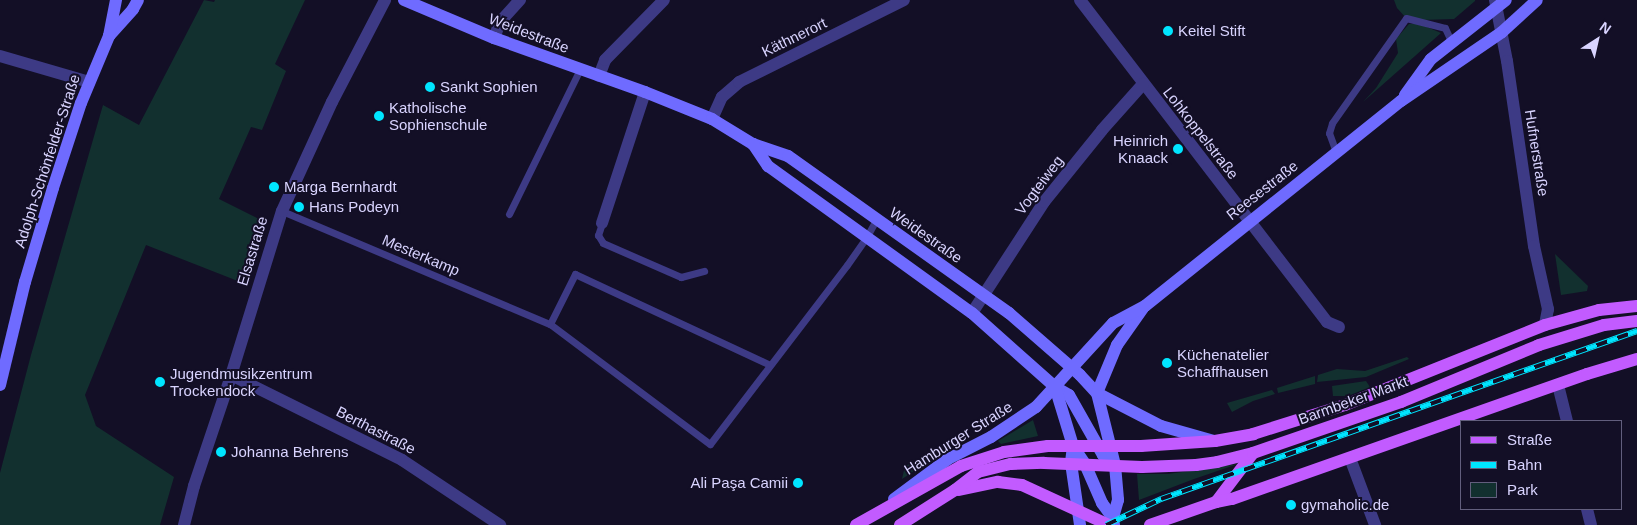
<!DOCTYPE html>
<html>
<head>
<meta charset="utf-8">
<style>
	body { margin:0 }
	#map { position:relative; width:1637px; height:525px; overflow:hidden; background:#130f26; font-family:Arial,sans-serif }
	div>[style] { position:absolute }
	.green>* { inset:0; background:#12302f }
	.lane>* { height:7px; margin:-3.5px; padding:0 3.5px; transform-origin:3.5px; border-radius:3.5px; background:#3d3a85 }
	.street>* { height:12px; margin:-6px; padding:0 6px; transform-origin:6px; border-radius:6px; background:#3d3a85 }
	.secondary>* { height:12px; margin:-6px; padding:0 6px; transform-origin:6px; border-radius:6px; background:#6f6bff }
	.primary>* { height:12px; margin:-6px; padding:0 6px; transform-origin:6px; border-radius:6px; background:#c25bff }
	.rail>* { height:5.5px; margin-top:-2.75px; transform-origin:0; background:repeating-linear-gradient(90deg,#130f26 0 11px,#00e5ff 0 22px); box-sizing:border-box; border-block:1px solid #00e5ff }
	.dots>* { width:14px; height:14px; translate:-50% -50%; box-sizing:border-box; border:2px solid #130f26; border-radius:50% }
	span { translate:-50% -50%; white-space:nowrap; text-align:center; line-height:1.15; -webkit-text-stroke:4px #130f26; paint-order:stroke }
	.poi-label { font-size:15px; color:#d9d4ff }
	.left { translate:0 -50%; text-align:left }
	.right { translate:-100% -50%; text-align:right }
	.street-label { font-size:15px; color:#d9d4ff }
	.legend { position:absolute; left:1460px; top:420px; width:162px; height:90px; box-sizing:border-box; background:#130f26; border:1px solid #625e7d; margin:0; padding:6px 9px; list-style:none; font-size:15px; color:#d9d4ff }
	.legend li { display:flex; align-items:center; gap:10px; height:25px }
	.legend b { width:25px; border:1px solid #625e7d }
	.north { position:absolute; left:1572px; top:15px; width:50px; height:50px; -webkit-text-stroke:4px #130f26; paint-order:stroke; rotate:35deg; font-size:14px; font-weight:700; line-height:20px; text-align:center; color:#d9d4ff }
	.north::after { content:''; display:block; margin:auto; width:18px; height:22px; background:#d9d4ff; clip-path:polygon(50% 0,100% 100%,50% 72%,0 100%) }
</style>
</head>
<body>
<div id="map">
	<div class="green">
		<div style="clip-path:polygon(204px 0,214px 2px,215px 0,305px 0,275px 64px,286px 71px,262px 130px,251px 127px,219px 199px,263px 221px,248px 285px,146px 245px,85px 395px,96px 426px,174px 477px,160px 525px,0 525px,0 473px,31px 355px,103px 105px,139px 125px)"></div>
		<div style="clip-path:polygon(1394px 0,1475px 0,1475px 1px,1454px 19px,1421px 20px,1406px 18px,1397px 8px)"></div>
		<div style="clip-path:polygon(1409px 24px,1420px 24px,1441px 33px,1363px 102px,1376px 88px,1398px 53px,1396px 39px)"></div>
		<div style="clip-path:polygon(1555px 254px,1588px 286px,1587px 291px,1561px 295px)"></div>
		<div style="clip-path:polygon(1407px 357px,1409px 359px,1366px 377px,1317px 382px,1318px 375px,1337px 369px,1365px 371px)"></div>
		<div style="clip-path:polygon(1315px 376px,1315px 384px,1278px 393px,1277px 388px)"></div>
		<div style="clip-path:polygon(1366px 381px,1370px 387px,1348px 396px,1333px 396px,1332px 386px)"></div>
		<div style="clip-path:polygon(1272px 390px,1275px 394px,1253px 401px,1232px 412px,1227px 403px)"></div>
		<div style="clip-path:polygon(1033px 420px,1038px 436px,1001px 444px,998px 441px)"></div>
		<div style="clip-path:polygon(926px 457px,934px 458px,902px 479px,905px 466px)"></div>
		<div style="clip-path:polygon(1238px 464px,1194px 479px,1139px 500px,1137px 474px,1168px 474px)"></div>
	</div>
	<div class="lane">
		<div style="left:1336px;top:152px;width:20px;rotate:-110deg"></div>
		<div style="left:1329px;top:133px;width:10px;rotate:-73deg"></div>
		<div style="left:1332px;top:123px;width:128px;rotate:-54.8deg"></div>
		<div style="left:1406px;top:18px;width:40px;rotate:14.4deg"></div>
		<div style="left:1445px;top:28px;width:17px;rotate:65deg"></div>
		<div style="left:282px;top:211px;width:291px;rotate:22.9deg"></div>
		<div style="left:550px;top:324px;width:200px;rotate:36.9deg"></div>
		<div style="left:710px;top:444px;width:225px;rotate:-52.6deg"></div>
		<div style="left:847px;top:265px;width:33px;rotate:-55deg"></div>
		<div style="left:866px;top:238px;width:21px;rotate:-61deg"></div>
		<div style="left:509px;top:214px;width:161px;rotate:-63.9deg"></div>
		<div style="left:602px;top:223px;width:13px;rotate:108deg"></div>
		<div style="left:598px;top:235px;width:9px;rotate:58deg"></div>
		<div style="left:603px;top:243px;width:85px;rotate:23.6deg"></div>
		<div style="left:681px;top:277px;width:24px;rotate:-15deg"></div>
		<div style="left:550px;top:324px;width:56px;rotate:-63.4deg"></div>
		<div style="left:575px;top:274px;width:215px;rotate:25deg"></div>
	</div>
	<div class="street">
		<div style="left:1080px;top:0;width:406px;rotate:52.5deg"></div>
		<div style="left:1327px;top:322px;width:13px;rotate:23deg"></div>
		<div style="left:1495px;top:0;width:62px;rotate:78.9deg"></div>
		<div style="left:1507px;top:61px;width:187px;rotate:81.7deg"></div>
		<div style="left:1534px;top:246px;width:65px;rotate:77.5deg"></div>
		<div style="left:1548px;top:309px;width:16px;rotate:101deg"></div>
		<div style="left:494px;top:38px;width:17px;rotate:-69deg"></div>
		<div style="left:500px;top:22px;width:30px;rotate:-48deg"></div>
		<div style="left:0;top:56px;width:93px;rotate:16.3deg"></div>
		<div style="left:599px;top:76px;width:17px;rotate:-69deg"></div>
		<div style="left:605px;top:60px;width:84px;rotate:-45.5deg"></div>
		<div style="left:712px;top:119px;width:24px;rotate:-66deg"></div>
		<div style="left:722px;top:97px;width:23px;rotate:-41deg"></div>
		<div style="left:739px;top:82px;width:184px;rotate:-26.4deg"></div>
		<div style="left:602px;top:223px;width:138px;rotate:-71.8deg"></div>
		<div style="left:972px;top:313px;width:132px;rotate:-57deg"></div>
		<div style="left:1044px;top:202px;width:92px;rotate:-51.1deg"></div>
		<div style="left:1102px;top:130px;width:62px;rotate:-48.3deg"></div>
		<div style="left:231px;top:375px;width:191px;rotate:26.4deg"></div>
		<div style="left:402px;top:460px;width:118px;rotate:33.6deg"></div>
		<div style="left:1558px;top:385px;width:37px;rotate:76deg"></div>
		<div style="left:1350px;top:458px;width:72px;rotate:69.5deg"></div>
		<div style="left:1587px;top:509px;width:16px;rotate:76deg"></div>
		<div style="left:184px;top:525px;width:40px;rotate:-75.6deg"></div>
		<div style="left:194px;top:486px;width:110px;rotate:-71.4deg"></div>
		<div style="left:229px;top:382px;width:179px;rotate:-72.8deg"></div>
		<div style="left:282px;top:211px;width:120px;rotate:-65.4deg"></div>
		<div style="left:332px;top:102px;width:115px;rotate:-62.5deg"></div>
	</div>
	<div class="secondary">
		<div style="left:404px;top:0;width:98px;rotate:22.9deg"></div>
		<div style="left:494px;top:38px;width:160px;rotate:19.7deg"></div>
		<div style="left:645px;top:92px;width:72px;rotate:21.9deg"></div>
		<div style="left:712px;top:119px;width:48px;rotate:31.4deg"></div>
		<div style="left:753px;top:144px;width:37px;rotate:19deg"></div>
		<div style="left:788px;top:156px;width:271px;rotate:35.4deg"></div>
		<div style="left:1009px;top:313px;width:94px;rotate:41.1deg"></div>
		<div style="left:1080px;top:375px;width:25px;rotate:47deg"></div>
		<div style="left:1097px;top:393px;width:72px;rotate:27.3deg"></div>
		<div style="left:1161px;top:426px;width:55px;rotate:15.8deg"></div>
		<div style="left:109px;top:36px;width:36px;rotate:-48deg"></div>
		<div style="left:133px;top:9px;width:10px;rotate:-61deg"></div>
		<div style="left:1405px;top:95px;width:44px;rotate:-54.2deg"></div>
		<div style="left:1431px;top:59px;width:95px;rotate:-38.2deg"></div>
		<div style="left:753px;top:144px;width:27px;rotate:56deg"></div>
		<div style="left:768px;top:166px;width:251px;rotate:35.8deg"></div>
		<div style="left:972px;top:313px;width:111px;rotate:41.7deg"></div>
		<div style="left:1055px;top:387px;width:16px;rotate:30deg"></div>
		<div style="left:1069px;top:395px;width:69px;rotate:60.5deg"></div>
		<div style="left:1103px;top:455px;width:16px;rotate:40deg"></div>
		<div style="left:0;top:385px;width:106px;rotate:-76.4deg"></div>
		<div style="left:25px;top:282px;width:98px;rotate:-73.4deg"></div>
		<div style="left:53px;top:188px;width:89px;rotate:-71.8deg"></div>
		<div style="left:81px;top:103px;width:73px;rotate:-67.3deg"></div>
		<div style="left:109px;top:36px;width:37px;rotate:-79deg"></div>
		<div style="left:1055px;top:387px;width:62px;rotate:73deg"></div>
		<div style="left:1073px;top:446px;width:17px;rotate:97deg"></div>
		<div style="left:1071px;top:463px;width:63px;rotate:81.7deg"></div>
		<div style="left:1097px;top:393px;width:74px;rotate:76deg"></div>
		<div style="left:1115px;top:465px;width:35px;rotate:85deg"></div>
		<div style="left:1118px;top:500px;width:19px;rotate:106deg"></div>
		<div style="left:1113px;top:518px;width:7px;rotate:82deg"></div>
		<div style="left:1097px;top:393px;width:52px;rotate:-67.4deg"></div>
		<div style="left:1117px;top:345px;width:45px;rotate:-54.9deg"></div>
		<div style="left:1073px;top:446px;width:22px;rotate:56deg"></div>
		<div style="left:1085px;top:464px;width:43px;rotate:66.4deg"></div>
		<div style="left:1102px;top:503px;width:19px;rotate:54deg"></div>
		<div style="left:894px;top:499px;width:67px;rotate:-36.5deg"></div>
		<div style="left:948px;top:459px;width:48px;rotate:-27.1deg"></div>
		<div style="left:991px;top:437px;width:54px;rotate:-33.7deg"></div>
		<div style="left:1036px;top:407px;width:114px;rotate:-47.5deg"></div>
		<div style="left:1113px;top:323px;width:36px;rotate:-28deg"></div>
		<div style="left:1145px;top:306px;width:328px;rotate:-38.7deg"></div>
		<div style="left:1401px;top:101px;width:122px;rotate:-34.3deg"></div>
		<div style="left:1502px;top:32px;width:47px;rotate:-42.4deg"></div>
	</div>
	<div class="primary">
		<div style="left:959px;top:490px;width:40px;rotate:-12deg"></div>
		<div style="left:998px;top:482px;width:24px;rotate:7deg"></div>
		<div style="left:1022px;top:485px;width:96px;rotate:24.7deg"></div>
		<div style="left:1216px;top:502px;width:61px;rotate:-52.9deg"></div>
		<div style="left:856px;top:525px;width:120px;rotate:-29.3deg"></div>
		<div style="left:961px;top:466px;width:45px;rotate:-18deg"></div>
		<div style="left:1004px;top:452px;width:44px;rotate:-7.8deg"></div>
		<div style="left:1048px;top:446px;width:93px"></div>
		<div style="left:1141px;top:446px;width:74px;rotate:-3.9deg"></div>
		<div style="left:1215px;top:441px;width:39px;rotate:-10deg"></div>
		<div style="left:1253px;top:434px;width:96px;rotate:-17.5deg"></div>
		<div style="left:1345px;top:405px;width:215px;rotate:-21.8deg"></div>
		<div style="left:1545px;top:325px;width:56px;rotate:-15.5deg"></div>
		<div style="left:1599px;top:310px;width:38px;rotate:-6deg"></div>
		<div style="left:900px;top:525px;width:65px;rotate:-32.5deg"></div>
		<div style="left:955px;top:490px;width:29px;rotate:-38deg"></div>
		<div style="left:978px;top:472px;width:34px;rotate:-14deg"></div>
		<div style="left:1011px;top:464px;width:33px;rotate:-2deg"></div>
		<div style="left:1044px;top:463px;width:98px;rotate:2.3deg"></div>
		<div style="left:1142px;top:467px;width:54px;rotate:-2.1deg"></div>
		<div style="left:1196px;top:465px;width:21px;rotate:-8deg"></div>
		<div style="left:1217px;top:462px;width:37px;rotate:-14deg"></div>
		<div style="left:1253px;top:453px;width:157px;rotate:-19deg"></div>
		<div style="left:1401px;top:402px;width:149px;rotate:-22.4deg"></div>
		<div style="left:1539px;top:345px;width:68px;rotate:-17.1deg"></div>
		<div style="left:1604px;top:325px;width:33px;rotate:-7deg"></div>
		<div style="left:1150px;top:525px;width:70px;rotate:-19.2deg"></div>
		<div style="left:1216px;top:502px;width:16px;rotate:-11deg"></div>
		<div style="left:1232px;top:499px;width:376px;rotate:-19.4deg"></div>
		<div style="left:1587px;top:374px;width:52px;rotate:-16.7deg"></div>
	</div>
	<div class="rail">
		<div style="left:1106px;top:525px;width:61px;rotate:-25.3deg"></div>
		<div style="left:1161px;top:499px;width:505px;rotate:-19.44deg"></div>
	</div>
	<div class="dots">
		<div style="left:1168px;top:31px;background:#00e5ff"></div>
		<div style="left:430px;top:87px;background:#00e5ff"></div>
		<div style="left:379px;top:116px;background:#00e5ff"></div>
		<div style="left:1178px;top:149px;background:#00e5ff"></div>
		<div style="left:274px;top:187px;background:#00e5ff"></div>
		<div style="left:299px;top:207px;background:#00e5ff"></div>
		<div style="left:1167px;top:363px;background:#00e5ff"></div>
		<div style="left:160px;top:382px;background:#00e5ff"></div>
		<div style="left:221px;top:452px;background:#00e5ff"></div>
		<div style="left:798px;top:483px;background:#00e5ff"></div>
		<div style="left:1291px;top:505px;background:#00e5ff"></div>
	</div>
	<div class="poi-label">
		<span class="left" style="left:1178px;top:31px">Keitel Stift</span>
		<span class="left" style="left:440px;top:87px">Sankt Sophien</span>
		<span class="left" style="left:389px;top:116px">Katholische<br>Sophienschule</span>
		<span class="right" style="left:1168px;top:149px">Heinrich<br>Knaack</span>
		<span class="left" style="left:284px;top:187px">Marga Bernhardt</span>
		<span class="left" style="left:309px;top:207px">Hans Podeyn</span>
		<span class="left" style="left:1177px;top:363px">Küchenatelier<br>Schaffhausen</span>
		<span class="left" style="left:170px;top:382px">Jugendmusikzentrum<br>Trockendock</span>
		<span class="left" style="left:231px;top:452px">Johanna Behrens</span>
		<span class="right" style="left:788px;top:483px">Ali Paşa Camii</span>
		<span class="left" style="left:1301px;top:505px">gymaholic.de</span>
	</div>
	<div class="street-label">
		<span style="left:529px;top:33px;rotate:21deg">Weidestraße</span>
		<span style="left:794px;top:37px;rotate:-26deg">Käthnerort</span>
		<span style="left:1201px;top:133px;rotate:52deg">Lohkoppelstraße</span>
		<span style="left:1537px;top:153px;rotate:81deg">Hufnerstraße</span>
		<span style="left:47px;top:161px;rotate:-72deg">Adolph-Schönfelder-Straße</span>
		<span style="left:1039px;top:185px;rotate:-53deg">Vogteiweg</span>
		<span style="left:1262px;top:190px;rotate:-38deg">Reesestraße</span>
		<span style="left:926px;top:235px;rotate:35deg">Weidestraße</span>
		<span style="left:252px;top:251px;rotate:-73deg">Elsastraße</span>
		<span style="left:421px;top:255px;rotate:23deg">Mesterkamp</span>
		<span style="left:1353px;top:400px;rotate:-20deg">Barmbeker Markt</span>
		<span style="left:376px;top:430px;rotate:27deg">Berthastraße</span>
		<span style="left:958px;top:438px;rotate:-32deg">Hamburger Straße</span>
	</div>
	<ul class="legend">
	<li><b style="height:6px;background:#c25bff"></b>Straße</li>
	<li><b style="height:6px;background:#00e5ff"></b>Bahn</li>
	<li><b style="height:14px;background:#12302f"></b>Park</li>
	</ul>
	<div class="north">N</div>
</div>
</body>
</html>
